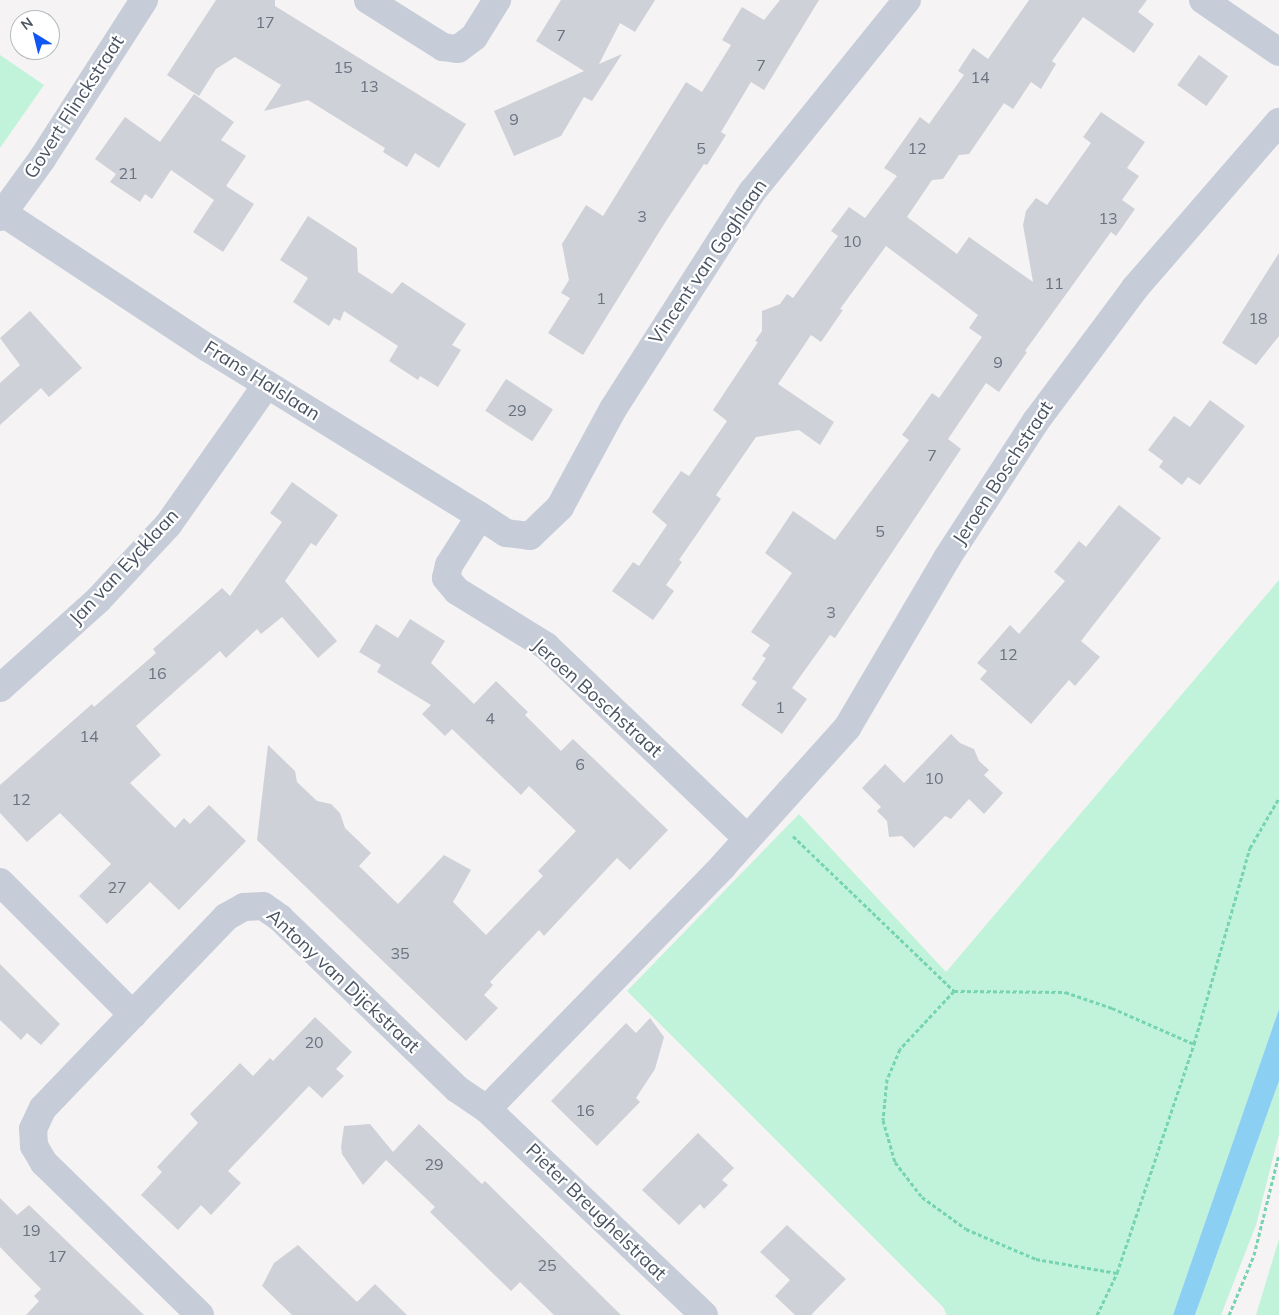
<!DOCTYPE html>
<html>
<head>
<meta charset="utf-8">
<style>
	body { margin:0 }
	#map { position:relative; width:1279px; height:1315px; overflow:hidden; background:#f5f3f3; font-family:Mulish,sans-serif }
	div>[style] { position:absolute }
	.green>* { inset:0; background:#c1f3da }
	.water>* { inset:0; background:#8bd0f2 }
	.building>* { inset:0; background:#cfd1d8; transform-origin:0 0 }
	.path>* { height:3px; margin-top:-1.5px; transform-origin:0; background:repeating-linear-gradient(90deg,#76d4b1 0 4px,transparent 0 6.5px) }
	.street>* { height:28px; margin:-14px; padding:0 14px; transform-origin:14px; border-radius:14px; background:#c6cdd8 }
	span { translate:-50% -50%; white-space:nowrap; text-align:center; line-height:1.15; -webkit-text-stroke:4.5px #fff; paint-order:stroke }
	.number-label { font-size:16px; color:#6a7280 }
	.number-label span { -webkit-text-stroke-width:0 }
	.street-label { font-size:19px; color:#495362 }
	.north { position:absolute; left:10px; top:10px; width:50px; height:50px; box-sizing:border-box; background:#fff; border:1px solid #b6bac0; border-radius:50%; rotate:324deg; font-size:14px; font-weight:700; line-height:20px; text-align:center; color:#495362 }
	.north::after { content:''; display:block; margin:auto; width:18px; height:22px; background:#1056f2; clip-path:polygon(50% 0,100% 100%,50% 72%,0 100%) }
</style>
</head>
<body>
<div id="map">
	<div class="green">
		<div style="clip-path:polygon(0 55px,44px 85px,0 148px)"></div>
		<div style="clip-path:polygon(1279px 580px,1279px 1009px,1173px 1315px,947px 1315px,943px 1307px,627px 991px,799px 814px,946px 972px)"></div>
		<div style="clip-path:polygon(1279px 1081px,1279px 1134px,1256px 1225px,1221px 1315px,1195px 1315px)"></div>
		<div style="clip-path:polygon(1279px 1239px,1279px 1315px,1256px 1315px)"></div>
	</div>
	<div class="water">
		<div style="clip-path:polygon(1279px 1009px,1279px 1081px,1195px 1315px,1173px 1315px)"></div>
	</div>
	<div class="building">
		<div style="clip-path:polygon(216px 0,275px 0,275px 6px,466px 124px,439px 168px,415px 153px,407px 167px,383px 152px,385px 148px,308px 100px,264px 111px,281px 85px,235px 57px,216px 69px,199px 96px,167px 75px)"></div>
		<div style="clip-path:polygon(561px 0,655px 0,635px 32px,620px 23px,599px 64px,622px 54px,592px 101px,584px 97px,561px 136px,514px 156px,494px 111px,584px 71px,536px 41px)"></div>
		<div style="clip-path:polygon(780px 0,819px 0,764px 90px,751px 82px,721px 132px,726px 135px,707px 165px,704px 164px,666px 221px,583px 355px,548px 333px,570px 298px,561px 293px,569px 280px,562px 244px,586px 205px,603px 216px,686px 82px,702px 92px,731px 45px,722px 40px,742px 7px,764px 20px)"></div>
		<div style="clip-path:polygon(1029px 0,1147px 0,1138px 12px,1154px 24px,1134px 53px,1083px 17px,1052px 61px,1056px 64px,1041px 89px,1031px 82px,1013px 109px,1004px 103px,969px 154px,959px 155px,943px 179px,932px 180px,907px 217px,957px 254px,969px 237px,1033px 282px,1023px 225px,1026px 211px,1036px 198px,1047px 205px,1091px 143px,1083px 137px,1101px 112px,1145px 142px,1127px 168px,1139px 176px,1122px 200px,1135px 209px,1116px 236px,1111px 232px,1025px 351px,1027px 352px,999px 392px,986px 383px,948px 439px,961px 449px,835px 638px,830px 635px,792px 688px,807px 699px,782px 734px,741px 705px,757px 682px,752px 679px,766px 658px,762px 656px,770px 645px,751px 632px,792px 573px,765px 553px,793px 511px,835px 540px,909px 440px,902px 435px,932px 393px,939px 398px,982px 337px,969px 328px,978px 315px,886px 246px,840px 309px,843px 310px,821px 342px,811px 335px,778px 384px,834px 422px,820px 445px,799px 430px,756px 437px,716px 495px,721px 499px,679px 560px,682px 562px,666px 585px,674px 591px,653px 620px,612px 591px,633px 562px,639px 566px,667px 525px,652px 512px,681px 471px,689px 476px,727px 421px,713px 410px,758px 342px,755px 341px,762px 331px,762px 311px,780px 304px,787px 294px,793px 298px,838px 236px,831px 231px,849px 207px,865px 218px,897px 176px,884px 168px,920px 117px,929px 124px,964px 75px,958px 71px,973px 48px,988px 59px)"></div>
		<div style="left:1199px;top:55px;width:36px;height:37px;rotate:36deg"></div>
		<div style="clip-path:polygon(194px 94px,234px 122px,221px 140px,246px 156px,226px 186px,254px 204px,223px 252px,193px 232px,214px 200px,171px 170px,152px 199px,145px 194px,140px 202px,110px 182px,116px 174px,95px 159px,125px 117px,160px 142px)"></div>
		<div style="clip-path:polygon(308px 216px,357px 248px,358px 272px,392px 294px,402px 282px,466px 324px,452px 345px,461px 350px,438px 387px,420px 376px,418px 380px,389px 361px,398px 346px,344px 311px,340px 321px,334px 318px,329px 326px,293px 302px,308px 278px,280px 260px)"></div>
		<div style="clip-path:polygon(1279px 253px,1279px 336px,1256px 365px,1222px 343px)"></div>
		<div style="clip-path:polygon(30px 311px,82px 368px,49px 397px,41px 388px,0 425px,0 383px,20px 365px,0 338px)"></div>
		<div style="left:506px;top:379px;width:56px;height:38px;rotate:33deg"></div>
		<div style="clip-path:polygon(1210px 400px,1245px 426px,1200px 485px,1188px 477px,1182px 485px,1159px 467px,1163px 461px,1148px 450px,1174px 416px,1190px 427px)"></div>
		<div style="clip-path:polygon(292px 482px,338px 515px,316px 546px,311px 543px,285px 581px,337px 641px,318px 658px,282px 617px,261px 634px,257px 629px,226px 658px,220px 651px,136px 726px,161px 755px,130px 783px,175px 828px,184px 818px,190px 824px,209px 805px,246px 841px,179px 910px,150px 882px,107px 924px,79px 896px,111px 864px,60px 813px,27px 842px,0 813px,0 785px,92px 704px,94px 707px,156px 653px,153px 649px,222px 588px,230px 596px,282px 522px,270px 513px)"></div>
		<div style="clip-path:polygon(1119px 505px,1161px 538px,1081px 641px,1100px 657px,1075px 686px,1069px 680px,1031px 724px,980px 679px,987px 671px,977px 663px,1010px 625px,1019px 634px,1065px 581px,1054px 572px,1079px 541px,1086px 547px)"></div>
		<div style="clip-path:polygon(410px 619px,445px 641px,431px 663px,474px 704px,496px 681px,528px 712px,525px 715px,561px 751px,573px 739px,668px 830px,630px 870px,617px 858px,544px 936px,539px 930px,490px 982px,493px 985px,484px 995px,498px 1008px,466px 1041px,257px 840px,268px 745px,295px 771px,297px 782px,317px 801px,331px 804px,340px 813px,345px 828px,371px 853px,359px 866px,398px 904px,444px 855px,471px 870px,453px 902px,486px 935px,543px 876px,538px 871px,576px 831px,529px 786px,521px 795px,452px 729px,445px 736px,422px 714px,431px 705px,377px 672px,381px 665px,359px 652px,376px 624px,398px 638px)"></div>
		<div style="clip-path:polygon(951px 734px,960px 743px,974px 749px,979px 761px,989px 770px,984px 775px,1003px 793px,984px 814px,969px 799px,951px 819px,945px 816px,914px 848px,902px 836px,889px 837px,887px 821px,877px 811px,881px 807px,862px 788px,885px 764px,904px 783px)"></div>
		<div style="clip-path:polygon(0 964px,60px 1024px,41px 1045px,27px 1033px,21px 1040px,0 1020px)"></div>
		<div style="clip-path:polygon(315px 1017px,352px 1052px,336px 1069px,344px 1076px,322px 1098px,309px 1086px,228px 1171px,241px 1183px,211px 1215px,201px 1205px,178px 1230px,141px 1195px,162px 1172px,157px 1167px,198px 1123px,190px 1114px,240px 1063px,253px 1076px,270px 1058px,273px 1061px)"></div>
		<div style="clip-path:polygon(650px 1018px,664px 1037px,655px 1069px,636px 1098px,640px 1102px,597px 1146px,551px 1101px,626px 1023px,636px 1033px)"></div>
		<div style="clip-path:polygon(370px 1124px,393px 1152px,419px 1124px,482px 1184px,485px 1181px,621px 1315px,554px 1315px,520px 1282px,511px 1291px,430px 1212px,435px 1207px,386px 1160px,363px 1185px,342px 1154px,341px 1147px,344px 1126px)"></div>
		<div style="clip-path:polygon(698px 1133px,734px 1168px,722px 1180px,728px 1185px,704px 1209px,700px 1204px,679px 1225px,642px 1190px)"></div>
		<div style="clip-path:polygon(0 1198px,17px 1215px,29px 1205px,144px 1315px,26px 1315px,39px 1301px,34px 1296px,41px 1289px,0 1247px)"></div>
		<div style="clip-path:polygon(787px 1225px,846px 1279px,811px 1315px,795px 1315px,775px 1296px,790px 1280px,760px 1252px)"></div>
		<div style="clip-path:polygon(298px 1245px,357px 1302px,375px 1284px,407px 1315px,292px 1315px,262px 1286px,274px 1263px)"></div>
	</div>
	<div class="path">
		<div style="left:793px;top:836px;width:223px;rotate:43.9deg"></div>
		<div style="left:954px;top:991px;width:79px;rotate:133deg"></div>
		<div style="left:900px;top:1049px;width:33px;rotate:113deg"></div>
		<div style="left:887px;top:1079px;width:41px;rotate:95.6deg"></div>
		<div style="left:883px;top:1120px;width:44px;rotate:74.1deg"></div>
		<div style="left:895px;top:1162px;width:44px;rotate:52.4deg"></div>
		<div style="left:922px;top:1197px;width:54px;rotate:36deg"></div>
		<div style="left:966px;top:1229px;width:76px;rotate:23.2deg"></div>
		<div style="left:1036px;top:1259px;width:82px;rotate:9.8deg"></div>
		<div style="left:954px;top:991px;width:111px;rotate:0.5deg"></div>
		<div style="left:1065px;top:992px;width:50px;rotate:18.8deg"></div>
		<div style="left:1112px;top:1008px;width:90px;rotate:23.7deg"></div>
		<div style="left:1097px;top:1315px;width:47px;rotate:-64.5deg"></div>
		<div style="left:1117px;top:1273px;width:242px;rotate:-71.4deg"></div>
		<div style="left:1194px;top:1044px;width:204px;rotate:-74.1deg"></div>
		<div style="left:1250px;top:848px;width:58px;rotate:-59.9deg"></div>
		<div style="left:1229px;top:1315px;width:65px;rotate:-67.4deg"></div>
		<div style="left:1254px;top:1255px;width:104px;rotate:-76.1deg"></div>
	</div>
	<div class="street">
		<div style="left:368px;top:0;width:89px;rotate:32.1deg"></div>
		<div style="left:443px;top:47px;width:15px;rotate:8deg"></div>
		<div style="left:458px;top:49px;width:20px;rotate:-37deg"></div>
		<div style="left:474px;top:37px;width:44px;rotate:-58.1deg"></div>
		<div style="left:1203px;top:0;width:92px;rotate:34.4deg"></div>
		<div style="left:0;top:211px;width:249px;rotate:33.4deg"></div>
		<div style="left:208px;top:348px;width:320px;rotate:31.7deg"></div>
		<div style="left:480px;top:516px;width:31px;rotate:33deg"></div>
		<div style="left:506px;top:533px;width:24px;rotate:7deg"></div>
		<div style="left:530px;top:536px;width:42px;rotate:-44deg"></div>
		<div style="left:560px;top:507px;width:111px;rotate:-61.6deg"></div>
		<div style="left:613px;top:409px;width:258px;rotate:-57.4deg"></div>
		<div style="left:752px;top:192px;width:247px;rotate:-51.1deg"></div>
		<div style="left:0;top:217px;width:72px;rotate:-54.1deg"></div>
		<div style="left:42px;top:159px;width:189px;rotate:-57.3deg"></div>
		<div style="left:480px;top:516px;width:58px;rotate:122.3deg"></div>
		<div style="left:449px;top:565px;width:13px;rotate:103deg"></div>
		<div style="left:446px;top:578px;width:17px;rotate:50deg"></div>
		<div style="left:457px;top:591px;width:105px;rotate:31.7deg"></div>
		<div style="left:546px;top:646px;width:277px;rotate:43.7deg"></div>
		<div style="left:0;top:688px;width:132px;rotate:-41.9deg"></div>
		<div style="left:98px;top:600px;width:103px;rotate:-47deg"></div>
		<div style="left:168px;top:525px;width:172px;rotate:-54.9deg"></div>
		<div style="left:0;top:882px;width:188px;rotate:45deg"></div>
		<div style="left:487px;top:1109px;width:339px;rotate:-45.8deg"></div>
		<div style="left:723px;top:866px;width:186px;rotate:-48.1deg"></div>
		<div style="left:847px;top:728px;width:197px;rotate:-59.5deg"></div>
		<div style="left:947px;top:558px;width:163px;rotate:-57deg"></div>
		<div style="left:1036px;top:421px;width:166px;rotate:-53.3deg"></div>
		<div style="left:1135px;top:288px;width:220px;rotate:-49.1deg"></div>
		<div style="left:200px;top:1315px;width:218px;rotate:-135.7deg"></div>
		<div style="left:44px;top:1163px;width:20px;rotate:-120deg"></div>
		<div style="left:34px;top:1146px;width:17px;rotate:-93deg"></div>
		<div style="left:33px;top:1129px;width:23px;rotate:-65deg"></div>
		<div style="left:43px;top:1108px;width:265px;rotate:-46.2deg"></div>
		<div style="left:226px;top:917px;width:21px;rotate:-29deg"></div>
		<div style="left:244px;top:907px;width:19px;rotate:-3deg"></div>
		<div style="left:263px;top:906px;width:21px;rotate:35deg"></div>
		<div style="left:280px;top:918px;width:246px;rotate:44deg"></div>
		<div style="left:457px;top:1089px;width:36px;rotate:34deg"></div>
		<div style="left:487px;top:1109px;width:299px;rotate:43.5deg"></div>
	</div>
	<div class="number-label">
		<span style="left:265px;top:22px">17</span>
		<span style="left:561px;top:35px">7</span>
		<span style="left:761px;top:65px">7</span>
		<span style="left:343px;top:67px">15</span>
		<span style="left:980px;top:77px">14</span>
		<span style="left:369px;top:86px">13</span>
		<span style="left:514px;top:119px">9</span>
		<span style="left:701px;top:148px">5</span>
		<span style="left:917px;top:148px">12</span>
		<span style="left:128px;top:173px">21</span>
		<span style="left:642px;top:216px">3</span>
		<span style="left:1108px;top:218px">13</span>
		<span style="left:852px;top:241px">10</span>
		<span style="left:1054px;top:283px">11</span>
		<span style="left:601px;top:298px">1</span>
		<span style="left:1258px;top:318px">18</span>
		<span style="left:998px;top:362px">9</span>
		<span style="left:517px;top:410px">29</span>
		<span style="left:932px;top:455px">7</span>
		<span style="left:880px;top:531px">5</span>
		<span style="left:831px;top:612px">3</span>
		<span style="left:1008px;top:654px">12</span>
		<span style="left:157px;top:673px">16</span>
		<span style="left:780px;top:707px">1</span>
		<span style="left:490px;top:718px">4</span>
		<span style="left:89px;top:736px">14</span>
		<span style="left:580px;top:764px">6</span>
		<span style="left:934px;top:778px">10</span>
		<span style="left:21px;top:799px">12</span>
		<span style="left:117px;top:887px">27</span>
		<span style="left:400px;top:953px">35</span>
		<span style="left:314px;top:1042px">20</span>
		<span style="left:585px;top:1110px">16</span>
		<span style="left:434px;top:1164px">29</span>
		<span style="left:31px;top:1230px">19</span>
		<span style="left:57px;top:1256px">17</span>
		<span style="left:547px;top:1265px">25</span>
	</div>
	<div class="street-label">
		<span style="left:74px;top:107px;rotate:-57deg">Govert Flinckstraat</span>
		<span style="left:708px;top:262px;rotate:-56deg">Vincent van Goghlaan</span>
		<span style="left:262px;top:381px;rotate:32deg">Frans Halslaan</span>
		<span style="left:1003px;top:473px;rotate:-57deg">Jeroen Boschstraat</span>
		<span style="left:124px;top:567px;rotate:-47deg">Jan van Eycklaan</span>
		<span style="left:597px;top:698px;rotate:42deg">Jeroen Boschstraat</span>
		<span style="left:343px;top:981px;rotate:43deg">Antony van Dijckstraat</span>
		<span style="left:596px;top:1212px;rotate:44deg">Pieter Breughelstraat</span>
	</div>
	<div class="north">N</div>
</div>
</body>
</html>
